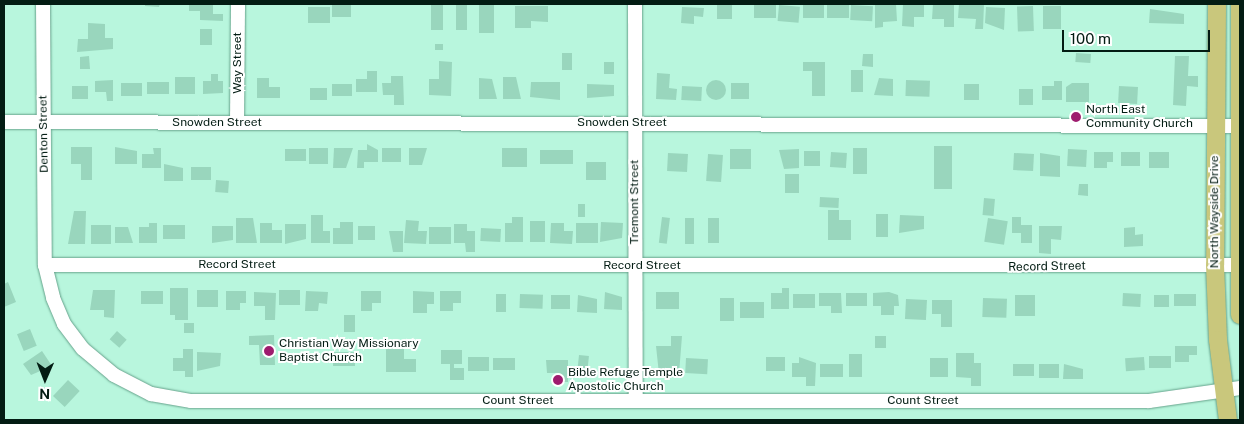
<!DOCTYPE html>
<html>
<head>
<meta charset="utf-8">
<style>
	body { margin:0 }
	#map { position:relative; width:1244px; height:424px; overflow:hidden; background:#b8f6dd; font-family:"Public Sans",sans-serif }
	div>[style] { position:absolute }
	.building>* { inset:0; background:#99d6bd; transform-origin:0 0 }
	.round { border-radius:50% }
	.roads { filter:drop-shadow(0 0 1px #66a28b) drop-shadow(0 0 1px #66a28b) }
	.minor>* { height:14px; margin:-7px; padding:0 7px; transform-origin:7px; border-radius:7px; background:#fff }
	.major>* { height:18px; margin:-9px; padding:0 9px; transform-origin:9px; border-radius:9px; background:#c9c77c }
	.dots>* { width:14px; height:14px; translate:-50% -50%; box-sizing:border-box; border:2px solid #fff; border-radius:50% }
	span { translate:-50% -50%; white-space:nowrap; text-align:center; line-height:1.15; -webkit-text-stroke:4px #fff; paint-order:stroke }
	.street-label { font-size:12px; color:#031c13 }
	.poi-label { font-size:12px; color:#031c13 }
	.left { translate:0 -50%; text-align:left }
	.frame { position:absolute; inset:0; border:5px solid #031c13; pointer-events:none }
	.north { position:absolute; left:20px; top:354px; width:50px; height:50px; -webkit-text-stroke:4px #fff; paint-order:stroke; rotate:181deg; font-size:14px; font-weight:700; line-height:20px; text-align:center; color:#031c13 }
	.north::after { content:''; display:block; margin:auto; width:18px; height:22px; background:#031c13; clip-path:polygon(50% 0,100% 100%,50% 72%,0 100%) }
	.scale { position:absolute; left:1062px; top:30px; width:148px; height:22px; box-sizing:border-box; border:2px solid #031c13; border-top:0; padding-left:6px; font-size:15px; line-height:18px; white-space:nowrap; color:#031c13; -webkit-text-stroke:4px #fff; paint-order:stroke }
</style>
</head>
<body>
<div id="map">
	<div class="building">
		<div style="clip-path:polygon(145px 4px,160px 4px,159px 7px,145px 6px)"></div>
		<div style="clip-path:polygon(189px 4px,213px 4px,213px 14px,223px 14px,223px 21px,200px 20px,200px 11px,189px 11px)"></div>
		<div style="clip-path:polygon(896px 4px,897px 21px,883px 22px,883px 27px,875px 28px,875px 5px)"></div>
		<div style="clip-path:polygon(903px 4px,924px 5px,924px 17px,914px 17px,914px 27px,902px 26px)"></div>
		<div style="clip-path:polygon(933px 4px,954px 5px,954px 27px,944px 27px,944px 19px,932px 19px)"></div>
		<div style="clip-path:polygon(959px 4px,984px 4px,983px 29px,975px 29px,976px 19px,958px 18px)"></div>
		<div style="left:332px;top:5px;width:19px;height:12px"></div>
		<div style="left:431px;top:5px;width:12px;height:25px"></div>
		<div style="left:456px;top:5px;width:11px;height:25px"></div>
		<div style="left:479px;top:5px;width:15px;height:28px"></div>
		<div style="left:717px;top:5px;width:15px;height:14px"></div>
		<div style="left:754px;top:5px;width:22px;height:13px"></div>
		<div style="left:779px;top:5px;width:21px;height:16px;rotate:5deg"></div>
		<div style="left:803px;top:5px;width:21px;height:13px"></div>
		<div style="left:827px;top:5px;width:22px;height:13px"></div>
		<div style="left:851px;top:5px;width:22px;height:15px;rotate:3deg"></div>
		<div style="clip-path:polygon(515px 6px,548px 6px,548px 22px,531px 21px,531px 28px,515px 28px)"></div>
		<div style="left:1033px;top:6px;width:25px;height:16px;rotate:88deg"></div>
		<div style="left:1043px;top:6px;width:18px;height:23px"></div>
		<div style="left:308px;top:7px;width:22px;height:16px"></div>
		<div style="clip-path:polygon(682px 7px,704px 8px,703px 17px,694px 16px,694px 24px,681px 23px)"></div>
		<div style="clip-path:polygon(986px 7px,1005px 8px,1004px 30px,985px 23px)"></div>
		<div style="clip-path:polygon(1150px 9px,1184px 14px,1184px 24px,1149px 23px)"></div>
		<div style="clip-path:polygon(88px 23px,105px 24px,105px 38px,113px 38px,113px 49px,77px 52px,78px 39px,88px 39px)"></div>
		<div style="left:200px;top:29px;width:12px;height:16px"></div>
		<div style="left:435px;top:44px;width:8px;height:6px"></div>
		<div style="left:572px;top:53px;width:17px;height:10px;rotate:90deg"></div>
		<div style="left:1076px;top:53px;width:15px;height:9px;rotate:4deg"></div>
		<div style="clip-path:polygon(863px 54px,873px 54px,873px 67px,862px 66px)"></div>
		<div style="clip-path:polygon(89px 56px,90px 69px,80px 69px,80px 57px)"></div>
		<div style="clip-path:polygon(1175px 56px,1189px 56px,1188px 76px,1198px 76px,1198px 87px,1187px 86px,1186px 106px,1173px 105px)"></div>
		<div style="clip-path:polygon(439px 61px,452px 62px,451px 96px,429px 95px,429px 79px,439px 79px)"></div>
		<div style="left:604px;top:62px;width:10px;height:12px"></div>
		<div style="clip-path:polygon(803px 62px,825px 62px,825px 96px,812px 96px,812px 71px,803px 71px)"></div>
		<div style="left:851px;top:70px;width:12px;height:22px"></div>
		<div style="clip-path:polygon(367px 71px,377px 71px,377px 92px,356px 92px,356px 79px,367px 79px)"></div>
		<div style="clip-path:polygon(657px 73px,670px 74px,669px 88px,677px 89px,676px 100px,656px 99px)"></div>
		<div style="clip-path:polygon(211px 74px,218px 74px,218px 81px,223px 81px,223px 93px,203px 94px,203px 81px,211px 81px)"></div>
		<div style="clip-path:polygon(391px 76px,403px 76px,404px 105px,394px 105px,394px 95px,383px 95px,382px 83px,391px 83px)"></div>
		<div style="left:175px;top:77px;width:20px;height:17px"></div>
		<div style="clip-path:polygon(503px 77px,516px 77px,521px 99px,503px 99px)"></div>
		<div style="clip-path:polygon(257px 78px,269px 78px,269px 87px,280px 87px,280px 98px,257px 98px)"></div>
		<div style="clip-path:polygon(479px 78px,492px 79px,497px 99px,479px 99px)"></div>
		<div style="clip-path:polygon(879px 78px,893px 79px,893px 96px,874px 95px)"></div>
		<div class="round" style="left:706px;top:80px;width:20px;height:20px"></div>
		<div style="clip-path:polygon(113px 80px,113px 101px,107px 101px,106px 92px,95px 92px,95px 81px)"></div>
		<div style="left:906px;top:80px;width:24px;height:16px;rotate:2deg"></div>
		<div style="clip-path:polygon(1054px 81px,1062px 81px,1062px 100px,1042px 100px,1042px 86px,1054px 86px)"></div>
		<div style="left:147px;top:82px;width:22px;height:12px"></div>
		<div style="clip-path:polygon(531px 82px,560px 82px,560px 100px,530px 97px)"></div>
		<div style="left:142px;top:83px;width:13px;height:21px;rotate:90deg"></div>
		<div style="left:731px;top:83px;width:18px;height:16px"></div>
		<div style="clip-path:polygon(1072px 83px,1089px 83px,1089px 102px,1066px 102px,1066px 87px)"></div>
		<div style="left:332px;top:84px;width:20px;height:12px"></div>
		<div style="clip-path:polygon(587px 84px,614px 85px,614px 96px,587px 98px)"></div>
		<div style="left:964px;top:84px;width:15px;height:16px"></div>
		<div style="left:72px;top:86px;width:16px;height:13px"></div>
		<div style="left:682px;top:86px;width:20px;height:14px;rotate:3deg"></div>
		<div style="left:1119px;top:86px;width:19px;height:17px;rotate:3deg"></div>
		<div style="left:310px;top:88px;width:17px;height:12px"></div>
		<div style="left:1019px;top:89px;width:14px;height:16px"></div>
		<div style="clip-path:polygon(367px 144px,378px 150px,378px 162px,364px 162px,364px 168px,357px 168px,358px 150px,367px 150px)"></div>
		<div style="left:934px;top:146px;width:18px;height:43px"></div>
		<div style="clip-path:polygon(71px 147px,92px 147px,92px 180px,81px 180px,81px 164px,71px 164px)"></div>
		<div style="clip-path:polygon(115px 147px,137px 151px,137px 164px,115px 164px)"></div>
		<div style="clip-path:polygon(153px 148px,161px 148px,161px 168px,142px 168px,142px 154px,154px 154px)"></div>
		<div style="left:309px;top:148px;width:19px;height:16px"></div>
		<div style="clip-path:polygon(334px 148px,353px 148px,346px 168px,333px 168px)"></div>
		<div style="left:382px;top:148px;width:19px;height:14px"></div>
		<div style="clip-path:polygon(409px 148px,427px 148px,422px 165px,409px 165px)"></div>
		<div style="left:502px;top:148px;width:25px;height:19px"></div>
		<div style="left:853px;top:148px;width:14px;height:26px"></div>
		<div style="left:285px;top:149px;width:21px;height:12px"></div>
		<div style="left:730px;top:149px;width:21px;height:20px"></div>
		<div style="clip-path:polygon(799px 149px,799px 168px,784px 169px,779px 150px)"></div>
		<div style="left:1068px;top:149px;width:19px;height:17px;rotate:3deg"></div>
		<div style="left:540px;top:150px;width:33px;height:14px"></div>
		<div style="left:804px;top:151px;width:16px;height:15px"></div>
		<div style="left:831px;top:152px;width:16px;height:15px;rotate:4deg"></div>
		<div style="clip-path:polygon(1094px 152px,1113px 152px,1113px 162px,1107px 162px,1107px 168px,1094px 168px)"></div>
		<div style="left:1121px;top:152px;width:19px;height:14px"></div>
		<div style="left:1149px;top:152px;width:20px;height:16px"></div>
		<div style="left:668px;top:153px;width:20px;height:18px;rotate:3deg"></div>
		<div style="left:1014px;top:153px;width:20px;height:17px;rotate:3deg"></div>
		<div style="clip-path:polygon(1040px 153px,1060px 156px,1060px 177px,1040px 176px)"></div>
		<div style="left:708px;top:154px;width:15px;height:27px;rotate:4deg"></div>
		<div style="left:586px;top:162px;width:20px;height:18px"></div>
		<div style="clip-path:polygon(164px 164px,183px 168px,183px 181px,164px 181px)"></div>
		<div style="left:191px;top:167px;width:20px;height:13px"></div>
		<div style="left:785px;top:174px;width:14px;height:19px"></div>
		<div style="left:216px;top:180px;width:13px;height:12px;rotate:4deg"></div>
		<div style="clip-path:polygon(1079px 184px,1088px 184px,1088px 196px,1078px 195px)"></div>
		<div style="left:820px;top:197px;width:19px;height:10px;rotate:3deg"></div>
		<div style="left:984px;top:198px;width:11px;height:17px;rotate:5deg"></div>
		<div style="left:578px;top:204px;width:7px;height:13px"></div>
		<div style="clip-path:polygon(828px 210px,839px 210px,839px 220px,851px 220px,851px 240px,828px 240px)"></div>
		<div style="clip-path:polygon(74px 211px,86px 211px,85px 244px,68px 244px)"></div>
		<div style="left:876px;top:214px;width:12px;height:23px"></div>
		<div style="clip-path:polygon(311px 215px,323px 215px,323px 231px,330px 231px,330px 243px,311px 243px)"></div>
		<div style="clip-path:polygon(900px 215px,924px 216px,924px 229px,899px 233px)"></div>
		<div style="clip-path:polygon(512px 217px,523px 217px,523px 242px,505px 242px,505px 223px,512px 223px)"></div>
		<div style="left:662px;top:217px;width:8px;height:26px;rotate:7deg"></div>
		<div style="clip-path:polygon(1012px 217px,1021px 217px,1021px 225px,1032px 225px,1032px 243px,1021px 243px,1021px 233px,1012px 233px)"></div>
		<div style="clip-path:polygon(236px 218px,253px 218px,257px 243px,236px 243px)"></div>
		<div style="left:685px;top:218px;width:9px;height:26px"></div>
		<div style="left:708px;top:218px;width:11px;height:25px"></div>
		<div style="left:988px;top:218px;width:20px;height:24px;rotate:9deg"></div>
		<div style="clip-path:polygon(406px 220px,419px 221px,418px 231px,427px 231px,426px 244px,404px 243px)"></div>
		<div style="left:530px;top:221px;width:15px;height:21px"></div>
		<div style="clip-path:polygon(340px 222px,353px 222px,353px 244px,333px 244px,333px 228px,340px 228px)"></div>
		<div style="clip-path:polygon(601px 222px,623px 223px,622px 238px,600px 242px)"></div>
		<div style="clip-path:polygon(149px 223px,157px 223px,157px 243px,139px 243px,139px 227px,149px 227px)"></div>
		<div style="clip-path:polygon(260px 223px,272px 223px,272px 230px,282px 230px,282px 243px,260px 243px)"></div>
		<div style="clip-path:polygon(551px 223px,564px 223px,564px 231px,573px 231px,572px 244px,550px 243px)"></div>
		<div style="left:576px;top:223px;width:22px;height:20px"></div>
		<div style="clip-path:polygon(285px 224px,306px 224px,306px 239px,285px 244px)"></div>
		<div style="clip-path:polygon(454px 224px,467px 224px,467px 231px,475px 231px,475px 252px,466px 252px,465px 243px,454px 243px)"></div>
		<div style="left:91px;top:225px;width:20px;height:19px"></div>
		<div style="left:163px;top:225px;width:22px;height:14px"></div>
		<div style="clip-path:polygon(212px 226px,233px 226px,233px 240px,212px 243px)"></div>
		<div style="left:358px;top:226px;width:17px;height:14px"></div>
		<div style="clip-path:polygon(1039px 226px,1062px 226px,1061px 240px,1051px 239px,1051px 254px,1039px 253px)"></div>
		<div style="clip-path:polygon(115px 227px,128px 227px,133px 243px,115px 243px)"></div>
		<div style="left:429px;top:227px;width:22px;height:17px"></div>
		<div style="clip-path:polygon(1135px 227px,1135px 235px,1143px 234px,1143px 246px,1124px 247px,1124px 228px)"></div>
		<div style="left:481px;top:228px;width:20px;height:13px;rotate:3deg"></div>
		<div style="clip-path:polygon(389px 231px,403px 231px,403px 252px,393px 252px)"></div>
		<div style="clip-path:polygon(8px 282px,16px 302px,4px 307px,4px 284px)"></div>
		<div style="clip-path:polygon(170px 288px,188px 288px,188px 320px,175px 320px,175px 315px,170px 315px)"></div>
		<div style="clip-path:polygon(782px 288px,789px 288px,789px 309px,771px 309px,771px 293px,782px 293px)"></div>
		<div style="clip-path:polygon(93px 290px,115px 290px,114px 318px,104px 317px,104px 310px,90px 310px)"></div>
		<div style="left:197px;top:290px;width:21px;height:17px"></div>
		<div style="left:279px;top:290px;width:21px;height:15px"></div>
		<div style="left:141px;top:291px;width:22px;height:13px"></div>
		<div style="clip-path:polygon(226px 291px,246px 291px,246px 303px,240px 303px,240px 310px,226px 310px)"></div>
		<div style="clip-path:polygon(306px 291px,328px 292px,327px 304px,319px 303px,318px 311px,305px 311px)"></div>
		<div style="clip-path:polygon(361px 291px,381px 291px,381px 303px,372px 303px,372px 311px,361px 311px)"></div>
		<div style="clip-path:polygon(413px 291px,434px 292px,434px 304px,427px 304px,427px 313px,413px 313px)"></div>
		<div style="clip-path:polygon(440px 291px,461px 291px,461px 303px,453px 303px,453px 311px,440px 311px)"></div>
		<div style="clip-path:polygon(254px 292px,276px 293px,275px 320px,265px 320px,265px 306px,254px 306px)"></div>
		<div style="clip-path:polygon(605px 292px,622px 297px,622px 310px,604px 309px)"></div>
		<div style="left:679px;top:292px;width:17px;height:23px;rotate:90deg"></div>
		<div style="clip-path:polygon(889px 292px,898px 295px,899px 306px,894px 306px,894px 315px,881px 315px,881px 306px,873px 306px,873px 293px)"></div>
		<div style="clip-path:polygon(819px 293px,841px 293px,842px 313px,831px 313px,831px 306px,819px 306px)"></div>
		<div style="left:846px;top:293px;width:21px;height:13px"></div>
		<div style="left:1123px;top:293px;width:18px;height:13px;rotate:3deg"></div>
		<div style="left:496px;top:294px;width:10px;height:18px"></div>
		<div style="left:520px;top:294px;width:23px;height:14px;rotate:2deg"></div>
		<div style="left:793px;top:294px;width:22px;height:14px"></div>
		<div style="left:1174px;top:294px;width:22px;height:12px"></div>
		<div style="left:551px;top:295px;width:19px;height:14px"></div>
		<div style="clip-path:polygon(578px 295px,597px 299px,597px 313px,577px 312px)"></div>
		<div style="left:1015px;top:295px;width:20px;height:21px"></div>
		<div style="left:1154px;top:295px;width:15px;height:12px"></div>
		<div style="left:720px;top:298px;width:14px;height:23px"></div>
		<div style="left:983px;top:298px;width:24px;height:19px;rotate:2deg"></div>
		<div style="left:906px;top:299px;width:21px;height:20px;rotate:3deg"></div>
		<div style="clip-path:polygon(932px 300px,952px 300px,952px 327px,941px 327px,941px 314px,932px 314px)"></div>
		<div style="left:740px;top:302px;width:24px;height:16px"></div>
		<div style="left:344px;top:315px;width:11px;height:17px"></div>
		<div style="left:184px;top:323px;width:10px;height:10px"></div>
		<div style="left:30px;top:329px;width:18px;height:14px;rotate:68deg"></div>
		<div style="left:117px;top:331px;width:13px;height:11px;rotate:42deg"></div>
		<div style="clip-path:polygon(274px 335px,275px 365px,260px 365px,259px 345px,249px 345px,249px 336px)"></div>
		<div style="clip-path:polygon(671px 336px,682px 336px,679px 374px,659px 374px,656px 346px,671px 346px)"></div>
		<div style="left:875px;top:336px;width:11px;height:12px"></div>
		<div style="clip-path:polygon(386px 343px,404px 343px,404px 359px,416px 359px,416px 372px,386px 372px)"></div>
		<div style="clip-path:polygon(1175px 346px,1197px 346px,1197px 355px,1189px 355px,1189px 362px,1175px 362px)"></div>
		<div style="clip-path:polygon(183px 349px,193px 349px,193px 377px,185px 377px,185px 371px,173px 371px,173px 358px,183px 358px)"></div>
		<div style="clip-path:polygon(441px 350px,462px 350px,462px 364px,454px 364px,454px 368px,464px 368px,464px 380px,450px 380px,450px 364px,441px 364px)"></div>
		<div style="clip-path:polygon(42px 351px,52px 366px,31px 375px,23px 364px)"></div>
		<div style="clip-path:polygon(197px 352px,221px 353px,220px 366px,197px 371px)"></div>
		<div style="left:333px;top:352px;width:22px;height:14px"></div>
		<div style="clip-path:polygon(956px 353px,974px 353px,974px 363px,981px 363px,981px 386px,971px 386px,971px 378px,956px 377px)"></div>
		<div style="left:849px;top:354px;width:13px;height:23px"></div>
		<div style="left:579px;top:355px;width:10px;height:20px;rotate:6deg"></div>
		<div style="left:1149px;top:356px;width:22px;height:12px"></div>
		<div style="left:468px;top:357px;width:21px;height:14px"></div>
		<div style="left:766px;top:357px;width:19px;height:14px"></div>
		<div style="clip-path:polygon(799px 357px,816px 363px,815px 386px,806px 386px,806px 377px,792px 377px,792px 363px,799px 363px)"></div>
		<div style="left:1144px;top:357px;width:13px;height:19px;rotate:86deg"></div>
		<div style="left:493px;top:358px;width:22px;height:12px"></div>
		<div style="left:686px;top:358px;width:22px;height:15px;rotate:3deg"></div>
		<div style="left:930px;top:358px;width:18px;height:19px"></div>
		<div style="clip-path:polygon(546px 360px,568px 360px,568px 382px,560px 382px,560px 373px,547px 373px)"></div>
		<div style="left:820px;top:364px;width:23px;height:13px"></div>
		<div style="left:1013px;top:364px;width:21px;height:12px"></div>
		<div style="left:1039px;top:364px;width:20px;height:14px"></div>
		<div style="clip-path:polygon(1064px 364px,1083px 369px,1083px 379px,1063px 379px)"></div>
		<div style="left:68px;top:380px;width:16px;height:22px;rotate:43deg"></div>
	</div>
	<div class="roads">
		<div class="minor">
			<div style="left:43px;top:4px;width:261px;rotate:89.6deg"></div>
			<div style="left:45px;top:265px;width:34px;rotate:76deg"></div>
			<div style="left:53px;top:298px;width:28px;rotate:67deg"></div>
			<div style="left:64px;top:324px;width:31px;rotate:53deg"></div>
			<div style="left:83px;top:349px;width:40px;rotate:40deg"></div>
			<div style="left:114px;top:375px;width:42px;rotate:27.2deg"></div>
			<div style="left:151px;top:394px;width:41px;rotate:9.9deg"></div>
			<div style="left:191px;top:401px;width:958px"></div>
			<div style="left:1149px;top:401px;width:92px;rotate:-8.1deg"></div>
			<div style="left:635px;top:4px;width:397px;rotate:89.9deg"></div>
			<div style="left:4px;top:122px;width:1236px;rotate:0.19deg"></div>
			<div style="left:237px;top:123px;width:119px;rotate:-89.5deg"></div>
			<div style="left:45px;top:265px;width:1194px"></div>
		</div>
		<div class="major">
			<div style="left:1217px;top:4px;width:261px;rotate:90.4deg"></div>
			<div style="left:1215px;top:265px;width:75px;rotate:87.7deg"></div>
			<div style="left:1218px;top:340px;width:81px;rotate:82.9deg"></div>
			<div style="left:1240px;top:4px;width:311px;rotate:90deg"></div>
		</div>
	</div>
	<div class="dots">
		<div style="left:1076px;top:117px;background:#9e1c6e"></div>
		<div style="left:269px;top:351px;background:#9e1c6e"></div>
		<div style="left:558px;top:380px;background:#9e1c6e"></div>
	</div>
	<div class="street-label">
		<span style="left:238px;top:63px;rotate:-90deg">Way Street</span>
		<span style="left:217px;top:123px">Snowden Street</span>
		<span style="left:622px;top:123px">Snowden Street</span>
		<span style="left:44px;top:134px;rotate:-91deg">Denton Street</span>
		<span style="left:635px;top:202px;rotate:-90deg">Tremont Street</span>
		<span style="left:1215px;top:212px;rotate:-90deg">North Wayside Drive</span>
		<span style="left:237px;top:265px">Record Street</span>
		<span style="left:642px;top:266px">Record Street</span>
		<span style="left:1047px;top:267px;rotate:-1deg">Record Street</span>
		<span style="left:518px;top:401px">Count Street</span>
		<span style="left:923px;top:401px">Count Street</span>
	</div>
	<div class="poi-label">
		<span class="left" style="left:1086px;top:117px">North East<br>Community Church</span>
		<span class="left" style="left:279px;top:351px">Christian Way Missionary<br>Baptist Church</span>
		<span class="left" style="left:568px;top:380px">Bible Refuge Temple<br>Apostolic Church</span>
	</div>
	<div class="frame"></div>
	<div class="north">N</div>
	<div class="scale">100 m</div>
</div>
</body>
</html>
